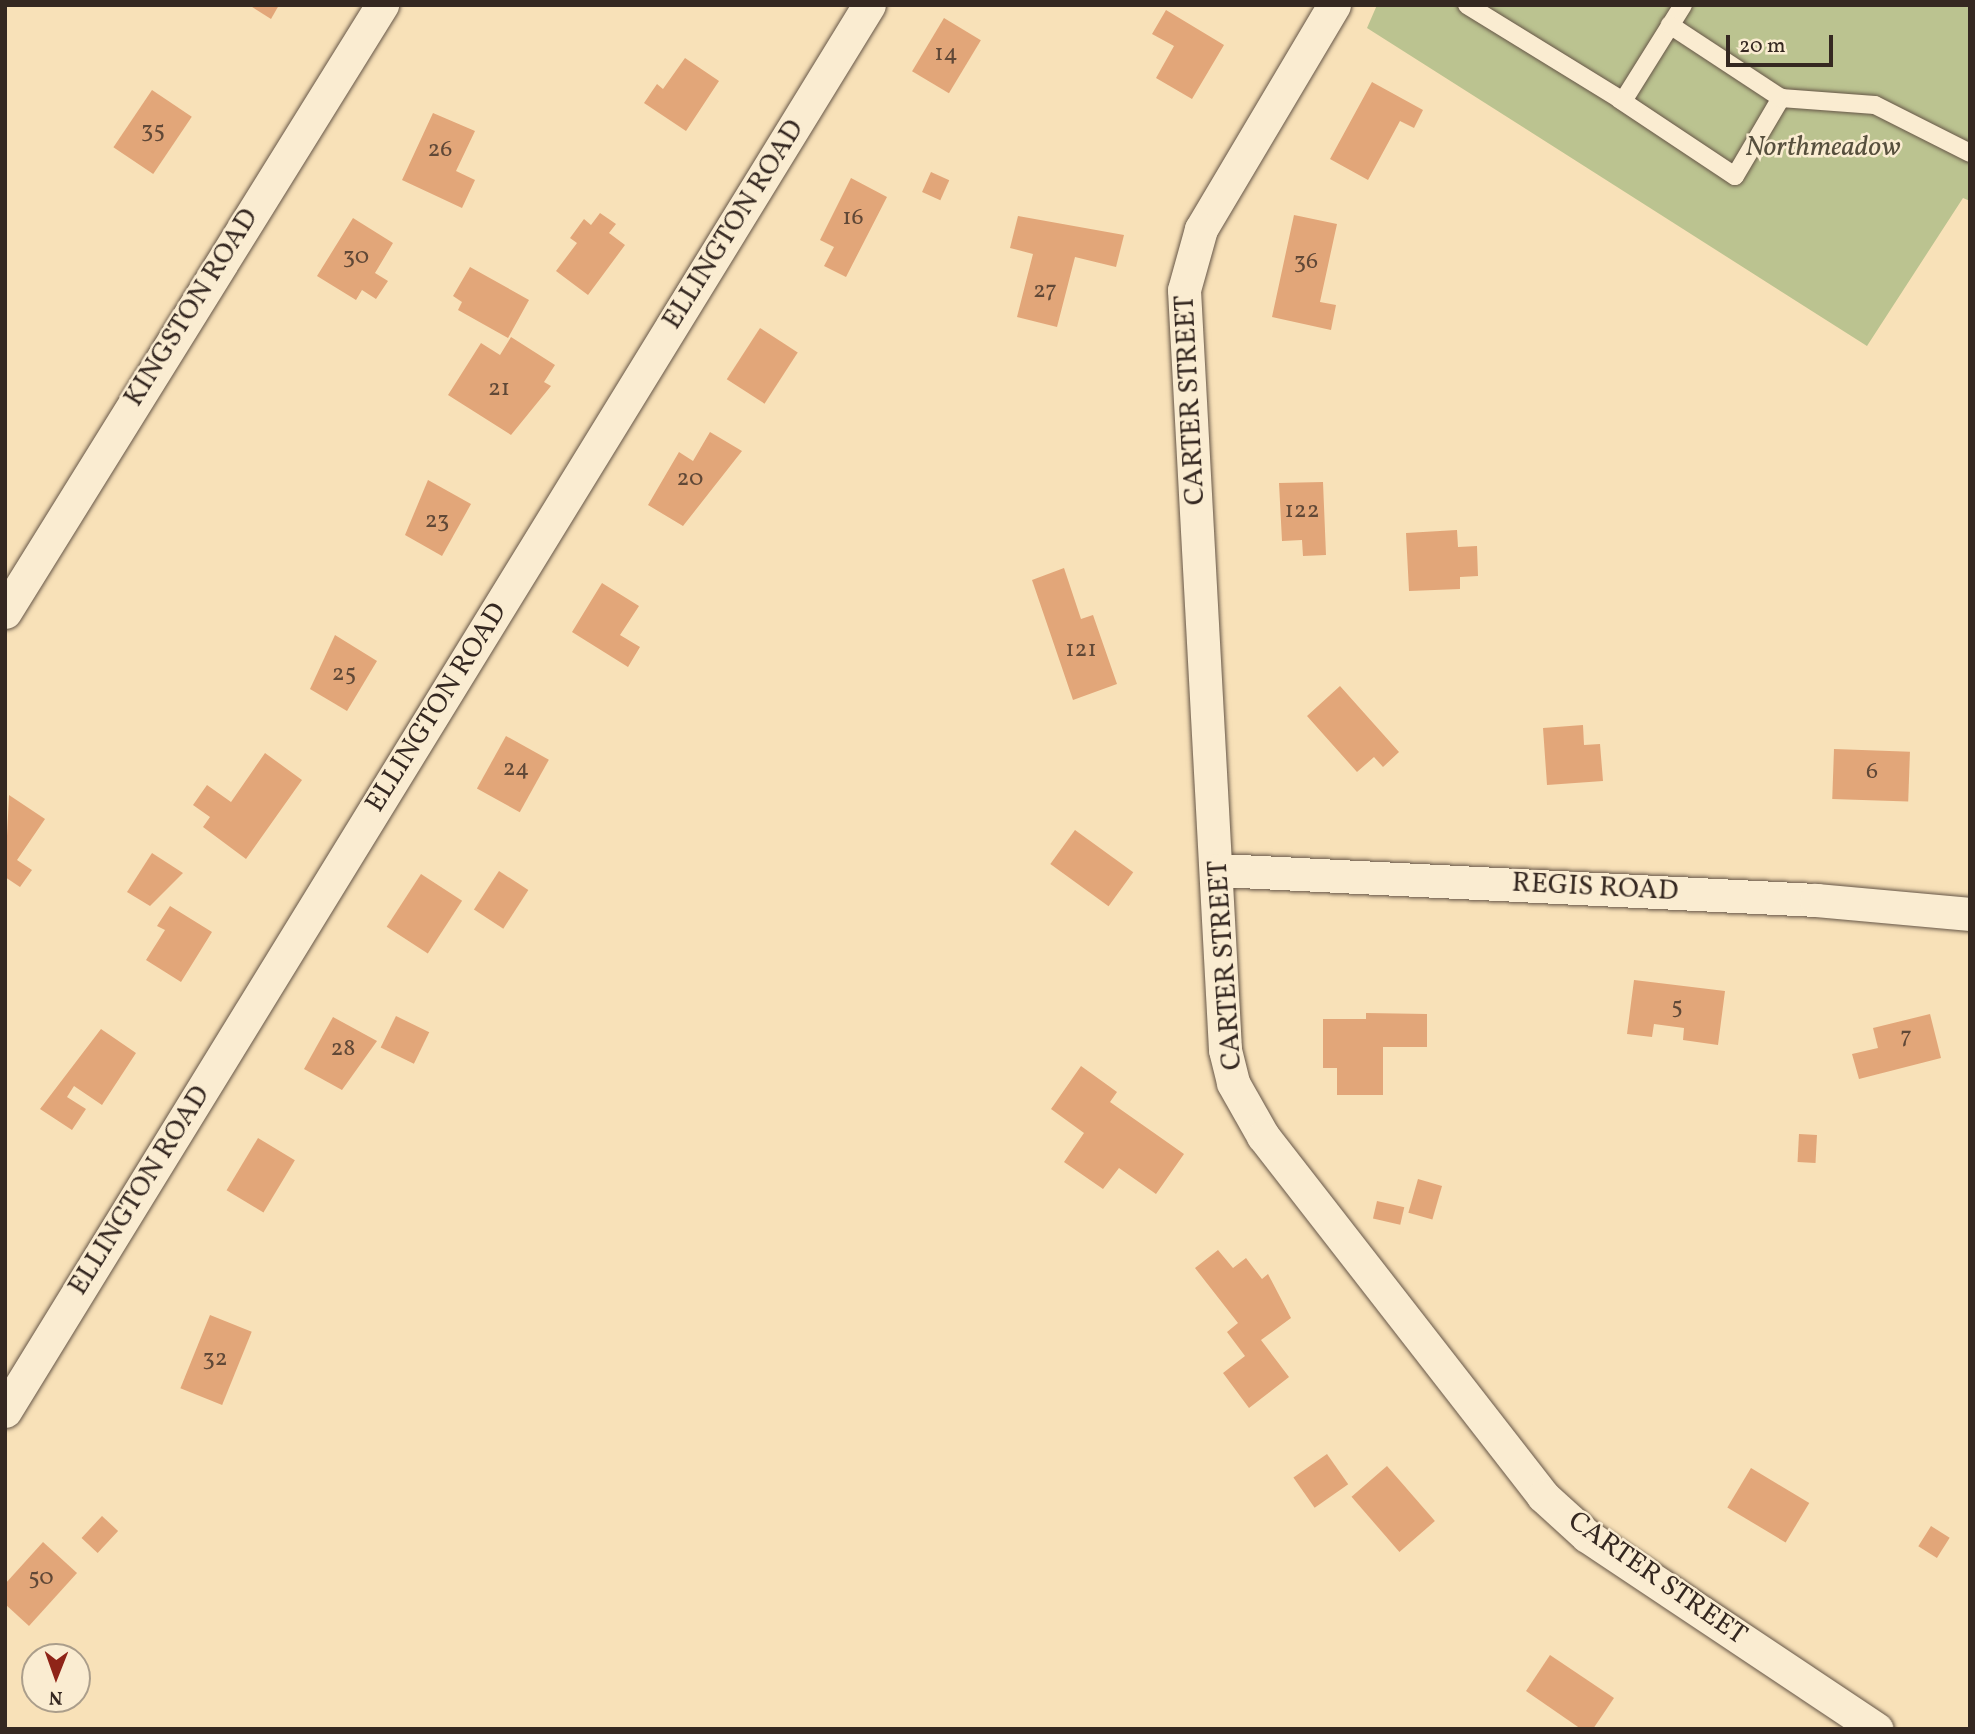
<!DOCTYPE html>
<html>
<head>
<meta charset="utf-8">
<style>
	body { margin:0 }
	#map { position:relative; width:1975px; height:1734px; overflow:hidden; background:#f8e1b8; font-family:Vollkorn,serif }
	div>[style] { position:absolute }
	.green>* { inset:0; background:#bbc390 }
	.building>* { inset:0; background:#e2a679; transform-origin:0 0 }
	.roads { filter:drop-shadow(0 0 2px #665647) drop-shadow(0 0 2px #665647) }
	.lane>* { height:18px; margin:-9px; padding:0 9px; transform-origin:9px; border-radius:9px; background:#faecd1 }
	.street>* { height:33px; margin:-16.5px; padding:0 16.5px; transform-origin:16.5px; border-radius:16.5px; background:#faecd1 }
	span { translate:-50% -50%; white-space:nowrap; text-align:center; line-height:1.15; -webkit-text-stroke:5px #faecd1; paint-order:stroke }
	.number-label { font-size:24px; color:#604837 }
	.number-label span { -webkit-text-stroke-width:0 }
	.park-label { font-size:28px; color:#564f3d; font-style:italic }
	.street-label { font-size:28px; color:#352821 }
	.frame { position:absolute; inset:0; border:7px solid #352821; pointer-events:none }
	.north { position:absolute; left:21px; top:1643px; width:70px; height:70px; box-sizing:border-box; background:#faecd1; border:2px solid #ab9e8b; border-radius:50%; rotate:181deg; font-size:19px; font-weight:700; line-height:28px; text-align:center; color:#352821 }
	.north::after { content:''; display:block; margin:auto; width:24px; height:32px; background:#8f2418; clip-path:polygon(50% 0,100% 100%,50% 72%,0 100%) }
	.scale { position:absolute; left:1726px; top:35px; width:107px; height:32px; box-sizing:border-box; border:4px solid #352821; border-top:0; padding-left:9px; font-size:21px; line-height:24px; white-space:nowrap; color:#352821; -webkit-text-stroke:5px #faecd1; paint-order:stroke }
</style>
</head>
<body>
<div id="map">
	<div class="green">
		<div style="clip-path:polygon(1377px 5px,1970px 5px,1970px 201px,1963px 198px,1867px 346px,1367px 28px)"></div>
	</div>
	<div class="building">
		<div style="clip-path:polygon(249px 5px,279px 5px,271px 19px)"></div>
		<div style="clip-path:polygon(1166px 10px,1224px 45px,1192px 99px,1156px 78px,1174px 46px,1152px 34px)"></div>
		<div style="left:944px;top:18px;width:43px;height:62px;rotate:31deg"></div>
		<div style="clip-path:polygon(685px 58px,719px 81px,686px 131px,644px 103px,657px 84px,663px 89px)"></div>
		<div style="clip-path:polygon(1372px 82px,1423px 110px,1414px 128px,1400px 121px,1368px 180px,1330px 159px)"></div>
		<div style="left:152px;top:90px;width:48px;height:69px;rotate:34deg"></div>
		<div style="clip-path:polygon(433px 113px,475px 131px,456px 171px,475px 180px,462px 208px,402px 180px)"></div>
		<div style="left:931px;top:172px;width:20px;height:22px;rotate:24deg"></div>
		<div style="clip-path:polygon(851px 178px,887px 197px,846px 277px,824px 266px,834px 247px,820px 240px)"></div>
		<div style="clip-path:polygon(600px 213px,616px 224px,609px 233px,625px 245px,588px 295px,556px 271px,577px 243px,570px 238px,584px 219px,591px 225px)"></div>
		<div style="clip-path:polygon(1294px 215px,1337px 224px,1320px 302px,1336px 305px,1331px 330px,1272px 317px)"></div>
		<div style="clip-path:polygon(1018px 216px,1124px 235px,1116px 267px,1075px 257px,1057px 327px,1017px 317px,1033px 254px,1010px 248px)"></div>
		<div style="clip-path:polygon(353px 218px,393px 243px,375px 273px,388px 281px,376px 299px,362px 290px,356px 300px,317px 276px)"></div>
		<div style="clip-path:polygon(470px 267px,529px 300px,508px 338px,458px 310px,462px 302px,453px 296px)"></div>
		<div style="left:760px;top:328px;width:45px;height:61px;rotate:33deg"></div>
		<div style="clip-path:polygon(511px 337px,555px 365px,544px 382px,551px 386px,511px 435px,448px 395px,481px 343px,500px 355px)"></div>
		<div style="clip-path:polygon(710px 432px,742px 451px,683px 526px,648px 505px,679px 452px,693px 461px)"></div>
		<div style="clip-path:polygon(428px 480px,471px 504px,442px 556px,405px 535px)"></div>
		<div style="clip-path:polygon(1323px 482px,1326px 555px,1303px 556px,1302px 540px,1282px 541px,1279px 483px)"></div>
		<div style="clip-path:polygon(1457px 530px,1458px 547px,1477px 546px,1478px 576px,1460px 577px,1460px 589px,1409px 591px,1406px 533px)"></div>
		<div style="clip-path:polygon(1064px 568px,1081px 619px,1093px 615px,1117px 684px,1073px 700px,1032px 580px)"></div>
		<div style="clip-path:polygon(602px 583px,639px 606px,620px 635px,640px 647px,628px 667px,572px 632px)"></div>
		<div style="clip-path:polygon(335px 635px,377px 661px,347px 711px,310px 689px)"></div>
		<div style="clip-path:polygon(1340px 686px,1399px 752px,1383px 767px,1374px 757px,1357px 772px,1307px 716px)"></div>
		<div style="clip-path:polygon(1583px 725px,1584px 745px,1600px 744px,1603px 781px,1547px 785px,1543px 728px)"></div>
		<div style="left:506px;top:736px;width:49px;height:60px;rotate:29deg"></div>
		<div style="left:1834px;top:749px;width:76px;height:50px;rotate:2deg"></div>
		<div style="clip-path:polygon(265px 753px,302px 780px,246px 859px,203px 827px,210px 817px,193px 805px,207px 785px,231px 802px)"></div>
		<div style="clip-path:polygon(9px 795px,45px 819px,17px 860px,32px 870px,20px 887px,5px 877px)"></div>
		<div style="left:1075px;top:830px;width:72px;height:42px;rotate:36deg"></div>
		<div style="clip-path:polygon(152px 853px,183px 873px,150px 906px,127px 892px)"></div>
		<div style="left:499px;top:871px;width:35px;height:46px;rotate:33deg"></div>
		<div style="left:421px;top:874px;width:49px;height:63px;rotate:33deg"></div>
		<div style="clip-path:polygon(170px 906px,212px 932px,181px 982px,146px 960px,165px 930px,157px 926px)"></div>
		<div style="clip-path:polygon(1634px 980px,1725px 991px,1718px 1045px,1683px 1040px,1684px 1028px,1654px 1024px,1652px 1037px,1627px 1034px)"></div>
		<div style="clip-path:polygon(1366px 1013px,1427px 1014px,1427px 1047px,1383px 1047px,1383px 1095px,1337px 1095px,1337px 1068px,1323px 1068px,1323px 1019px,1366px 1019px)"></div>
		<div style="clip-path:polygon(1930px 1014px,1941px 1058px,1859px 1079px,1852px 1054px,1878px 1048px,1873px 1028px)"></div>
		<div style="left:396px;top:1016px;width:37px;height:35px;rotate:26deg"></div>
		<div style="clip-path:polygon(333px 1017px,377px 1041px,342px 1090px,304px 1069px)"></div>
		<div style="clip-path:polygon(101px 1029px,136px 1053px,102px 1105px,74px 1086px,67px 1097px,86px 1109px,72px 1130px,40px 1109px)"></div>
		<div style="clip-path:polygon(1081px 1066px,1117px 1092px,1110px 1102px,1184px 1154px,1156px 1194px,1119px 1168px,1103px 1189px,1064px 1162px,1084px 1133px,1051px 1109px)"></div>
		<div style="left:1799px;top:1134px;width:18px;height:28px;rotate:3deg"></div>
		<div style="left:258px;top:1138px;width:43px;height:61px;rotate:31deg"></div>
		<div style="left:1418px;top:1179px;width:25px;height:35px;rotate:16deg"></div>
		<div style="left:1377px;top:1201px;width:28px;height:18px;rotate:13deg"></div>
		<div style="clip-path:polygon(1218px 1250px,1233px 1268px,1246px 1258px,1262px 1279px,1268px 1274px,1291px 1318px,1261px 1340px,1289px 1377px,1249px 1408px,1223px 1373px,1245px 1356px,1227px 1332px,1238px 1323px,1195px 1268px)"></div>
		<div style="left:210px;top:1315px;width:45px;height:79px;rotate:22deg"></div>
		<div style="left:1327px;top:1454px;width:37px;height:41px;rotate:55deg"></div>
		<div style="left:1387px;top:1466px;width:73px;height:47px;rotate:49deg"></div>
		<div style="left:1751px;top:1468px;width:68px;height:46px;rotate:31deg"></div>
		<div style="left:102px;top:1516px;width:22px;height:30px;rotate:43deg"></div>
		<div style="left:1931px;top:1526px;width:22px;height:24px;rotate:32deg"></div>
		<div style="clip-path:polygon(43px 1542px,77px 1573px,29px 1626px,5px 1604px,5px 1584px)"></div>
		<div style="clip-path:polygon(1550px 1655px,1614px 1698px,1593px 1729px,1581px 1729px,1526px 1691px)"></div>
	</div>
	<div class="roads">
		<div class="lane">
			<div style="left:1467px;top:5px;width:183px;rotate:31.6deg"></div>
			<div style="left:1623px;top:101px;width:113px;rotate:-58deg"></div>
			<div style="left:1781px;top:98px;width:94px;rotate:4.3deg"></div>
			<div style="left:1875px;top:105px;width:106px;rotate:26.8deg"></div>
			<div style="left:1619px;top:99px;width:139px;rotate:33.6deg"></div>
			<div style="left:1735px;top:176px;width:91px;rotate:-59.5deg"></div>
			<div style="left:1781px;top:98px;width:133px;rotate:-146.7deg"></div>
		</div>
		<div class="street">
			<div style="left:1334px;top:5px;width:261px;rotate:120.7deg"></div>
			<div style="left:1201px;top:229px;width:63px;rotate:105.6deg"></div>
			<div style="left:1184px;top:290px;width:761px;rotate:86.91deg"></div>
			<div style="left:1225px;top:1050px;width:34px;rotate:76deg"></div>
			<div style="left:1233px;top:1083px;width:61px;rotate:60.5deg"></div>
			<div style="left:1263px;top:1136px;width:456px;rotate:52.1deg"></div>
			<div style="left:1543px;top:1496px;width:59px;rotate:42.3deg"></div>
			<div style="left:1587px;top:1536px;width:348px;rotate:33.7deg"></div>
			<div style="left:5px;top:612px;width:715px;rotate:-58.16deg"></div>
			<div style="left:1220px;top:870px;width:597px;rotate:2.88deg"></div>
			<div style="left:1816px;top:900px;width:155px;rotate:5.2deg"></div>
			<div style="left:5px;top:1411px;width:1650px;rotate:-58.43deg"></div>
		</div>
	</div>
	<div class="number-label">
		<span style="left:946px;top:55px">14</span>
		<span style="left:153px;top:132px">35</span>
		<span style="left:440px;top:151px">26</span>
		<span style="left:853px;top:219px">16</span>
		<span style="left:356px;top:258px">30</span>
		<span style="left:1306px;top:263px">36</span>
		<span style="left:1045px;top:292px">27</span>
		<span style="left:499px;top:390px">21</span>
		<span style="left:690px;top:480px">20</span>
		<span style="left:1302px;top:512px">122</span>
		<span style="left:437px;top:522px">23</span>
		<span style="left:1081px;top:651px">121</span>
		<span style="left:344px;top:675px">25</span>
		<span style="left:516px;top:770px">24</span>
		<span style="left:1872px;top:773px">6</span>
		<span style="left:1677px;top:1008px">5</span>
		<span style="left:1906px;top:1038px">7</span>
		<span style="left:343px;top:1050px">28</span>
		<span style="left:215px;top:1360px">32</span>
		<span style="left:41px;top:1579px">50</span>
	</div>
	<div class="park-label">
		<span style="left:1823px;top:148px">Northmeadow</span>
	</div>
	<div class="street-label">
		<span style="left:734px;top:225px;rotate:-58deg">ELLINGTON ROAD</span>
		<span style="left:192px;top:308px;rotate:-58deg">KINGSTON ROAD</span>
		<span style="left:1191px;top:400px;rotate:-93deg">CARTER STREET</span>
		<span style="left:437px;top:708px;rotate:-58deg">ELLINGTON ROAD</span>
		<span style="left:1595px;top:888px;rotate:3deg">REGIS ROAD</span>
		<span style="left:1226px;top:965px;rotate:-94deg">CARTER STREET</span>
		<span style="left:140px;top:1191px;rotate:-58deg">ELLINGTON ROAD</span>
		<span style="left:1657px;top:1579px;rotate:35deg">CARTER STREET</span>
	</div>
	<div class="frame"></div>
	<div class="north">N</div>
	<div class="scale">20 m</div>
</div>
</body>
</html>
